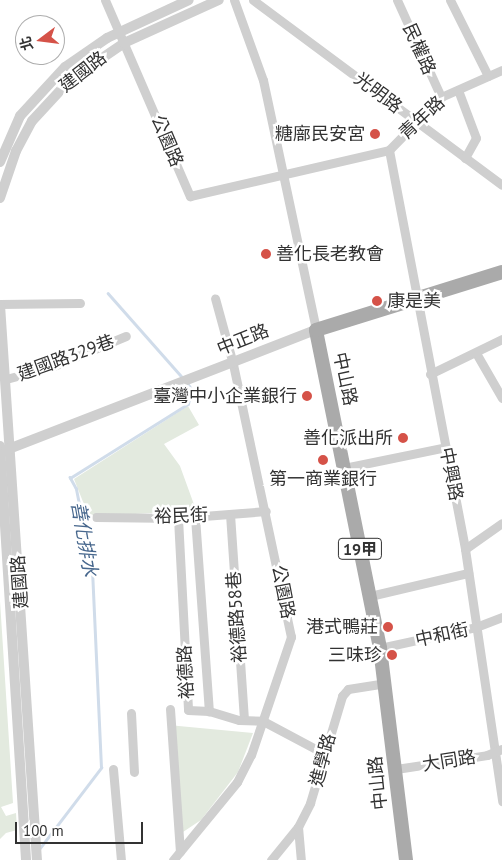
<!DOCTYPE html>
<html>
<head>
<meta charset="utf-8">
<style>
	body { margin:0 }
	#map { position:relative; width:502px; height:860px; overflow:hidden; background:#fff; font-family:"PT Sans","Noto Sans TC",sans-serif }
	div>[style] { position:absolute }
	.green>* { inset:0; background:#e3eadf }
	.stream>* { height:2.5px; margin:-1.25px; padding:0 1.25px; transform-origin:1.25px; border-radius:1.25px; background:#d0dcea }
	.minor>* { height:9px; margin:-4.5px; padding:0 4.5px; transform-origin:4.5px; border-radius:4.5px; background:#cfcfcf }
	.tertiary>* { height:10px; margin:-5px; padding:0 5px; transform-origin:5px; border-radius:5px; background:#cfcfcf }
	.primary>* { height:14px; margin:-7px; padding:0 7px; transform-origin:7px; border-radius:7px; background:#aaa }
	.dots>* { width:14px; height:14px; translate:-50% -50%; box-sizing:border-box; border:2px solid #fff; border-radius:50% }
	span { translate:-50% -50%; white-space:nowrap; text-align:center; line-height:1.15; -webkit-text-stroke:5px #fff; paint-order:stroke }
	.shield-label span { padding:1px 4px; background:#fff; border:1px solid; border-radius:4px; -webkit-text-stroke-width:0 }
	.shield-label { font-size:16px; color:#323232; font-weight:700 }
	.street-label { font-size:18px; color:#323232 }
	.poi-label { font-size:18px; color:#323232 }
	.right { translate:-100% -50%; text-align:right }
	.left { translate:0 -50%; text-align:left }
	.water-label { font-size:19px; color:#47678d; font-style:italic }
	.north { position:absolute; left:15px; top:15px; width:50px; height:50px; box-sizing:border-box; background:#fff; border:1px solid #adadad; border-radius:50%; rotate:255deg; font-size:14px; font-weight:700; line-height:20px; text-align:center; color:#323232 }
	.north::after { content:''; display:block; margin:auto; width:18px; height:22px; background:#d55248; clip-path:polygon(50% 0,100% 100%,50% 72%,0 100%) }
	.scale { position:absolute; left:15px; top:822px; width:128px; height:22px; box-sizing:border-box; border:2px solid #323232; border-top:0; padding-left:6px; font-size:15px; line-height:18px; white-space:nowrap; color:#323232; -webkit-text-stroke:4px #fff; paint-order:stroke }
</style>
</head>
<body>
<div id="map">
	<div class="green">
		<div style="clip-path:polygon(188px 406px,199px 425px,164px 444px,180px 466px,196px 510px,89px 517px,74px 479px)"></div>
		<div style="clip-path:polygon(0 601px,13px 803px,1px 807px,6px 816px,16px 813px,17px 830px,6px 833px,0 839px)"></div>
		<div style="clip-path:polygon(168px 725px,253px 733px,238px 772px,201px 820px,183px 832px,180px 831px)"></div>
	</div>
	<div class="stream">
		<div style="left:108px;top:293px;width:113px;rotate:48.6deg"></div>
		<div style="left:40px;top:848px;width:101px;rotate:-52.7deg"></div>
		<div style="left:101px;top:768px;width:198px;rotate:-92.6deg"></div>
		<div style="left:92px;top:570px;width:83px;rotate:-101.2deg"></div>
		<div style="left:76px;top:489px;width:13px;rotate:-119deg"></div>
		<div style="left:70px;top:478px;width:139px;rotate:-32.1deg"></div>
		<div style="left:188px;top:404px;width:15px;rotate:-79deg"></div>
		<div style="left:191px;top:389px;width:9px;rotate:-126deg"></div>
	</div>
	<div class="minor">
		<div style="left:105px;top:0;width:214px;rotate:66.6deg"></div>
		<div style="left:190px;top:196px;width:204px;rotate:-13deg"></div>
		<div style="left:389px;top:150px;width:74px;rotate:-45.5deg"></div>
		<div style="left:441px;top:97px;width:67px;rotate:-23.9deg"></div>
		<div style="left:234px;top:0;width:85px;rotate:70.1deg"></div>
		<div style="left:263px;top:80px;width:256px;rotate:78deg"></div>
		<div style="left:253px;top:0;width:310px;rotate:36.6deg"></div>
		<div style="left:397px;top:0;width:107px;rotate:65.6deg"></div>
		<div style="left:450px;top:0;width:85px;rotate:63.4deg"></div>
		<div style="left:458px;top:90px;width:51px;rotate:69.4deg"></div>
		<div style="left:476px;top:138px;width:23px;rotate:119deg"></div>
		<div style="left:389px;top:150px;width:406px;rotate:79.2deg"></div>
		<div style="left:465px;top:549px;width:255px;rotate:81.6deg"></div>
		<div style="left:0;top:304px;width:80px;rotate:-0.7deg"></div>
		<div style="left:476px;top:353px;width:52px;rotate:60deg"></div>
		<div style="left:430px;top:374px;width:80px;rotate:-25.9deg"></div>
		<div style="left:6px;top:379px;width:47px;rotate:-14.9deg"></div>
		<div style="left:51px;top:367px;width:81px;rotate:-22.5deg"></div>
		<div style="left:344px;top:468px;width:104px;rotate:-11.6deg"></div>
		<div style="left:230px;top:514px;width:206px;rotate:86.1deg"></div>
		<div style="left:96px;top:517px;width:82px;rotate:0.7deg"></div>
		<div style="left:178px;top:518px;width:88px;rotate:-4.5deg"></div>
		<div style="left:195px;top:517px;width:195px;rotate:85.9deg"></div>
		<div style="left:178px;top:518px;width:192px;rotate:87deg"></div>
		<div style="left:188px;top:710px;width:21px;rotate:3deg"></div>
		<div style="left:209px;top:711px;width:31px;rotate:17deg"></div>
		<div style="left:239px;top:720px;width:24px;rotate:2deg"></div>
		<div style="left:263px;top:721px;width:70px;rotate:28deg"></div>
		<div style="left:465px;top:549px;width:45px;rotate:-35.1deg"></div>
		<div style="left:370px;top:596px;width:101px;rotate:-13.2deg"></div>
		<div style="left:380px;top:648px;width:98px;rotate:-12.3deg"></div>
		<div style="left:476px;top:627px;width:28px;rotate:-21deg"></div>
		<div style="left:170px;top:709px;width:143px;rotate:86deg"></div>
		<div style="left:131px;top:713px;width:59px;rotate:87.1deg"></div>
		<div style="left:113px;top:769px;width:91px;rotate:85deg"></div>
		<div style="left:396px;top:769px;width:92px;rotate:-8.7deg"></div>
		<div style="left:487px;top:755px;width:16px;rotate:-22deg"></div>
		<div style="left:298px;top:827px;width:33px;rotate:85deg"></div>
		<div style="left:173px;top:860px;width:101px;rotate:-50.6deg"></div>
		<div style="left:237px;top:782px;width:30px;rotate:-63deg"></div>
		<div style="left:251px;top:755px;width:125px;rotate:-71.3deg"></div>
		<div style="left:291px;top:637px;width:279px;rotate:-102deg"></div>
		<div style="left:233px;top:364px;width:68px;rotate:-105.3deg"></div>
		<div style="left:271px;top:860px;width:43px;rotate:-50.7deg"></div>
		<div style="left:298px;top:827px;width:27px;rotate:-63deg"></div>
		<div style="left:310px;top:803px;width:112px;rotate:-73.3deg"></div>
		<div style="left:342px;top:696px;width:9px;rotate:-49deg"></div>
		<div style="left:348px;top:689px;width:37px;rotate:-9deg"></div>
	</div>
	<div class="tertiary">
		<div style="left:0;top:162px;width:50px;rotate:-66.5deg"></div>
		<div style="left:20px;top:116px;width:67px;rotate:-47.4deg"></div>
		<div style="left:65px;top:67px;width:51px;rotate:-34.6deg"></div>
		<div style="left:107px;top:38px;width:90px;rotate:-24.9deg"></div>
		<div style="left:0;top:198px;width:50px;rotate:-71.2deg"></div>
		<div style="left:16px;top:151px;width:34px;rotate:-62deg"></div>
		<div style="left:32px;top:121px;width:56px;rotate:-47.2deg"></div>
		<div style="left:70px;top:80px;width:65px;rotate:-34.4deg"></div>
		<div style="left:124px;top:43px;width:104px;rotate:-24.4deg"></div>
		<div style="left:0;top:305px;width:556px;rotate:86.19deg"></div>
		<div style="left:0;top:446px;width:415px;rotate:86.4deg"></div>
		<div style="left:6px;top:450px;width:332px;rotate:-21.2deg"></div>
	</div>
	<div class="primary">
		<div style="left:406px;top:860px;width:214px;rotate:-97deg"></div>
		<div style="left:380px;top:648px;width:324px;rotate:-101.4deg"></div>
		<div style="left:316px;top:330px;width:195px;rotate:-17.3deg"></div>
	</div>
	<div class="dots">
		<div style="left:375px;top:134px;background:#d55248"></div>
		<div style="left:266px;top:254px;background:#d55248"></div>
		<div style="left:377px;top:301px;background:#d55248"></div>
		<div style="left:307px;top:396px;background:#d55248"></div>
		<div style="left:403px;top:438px;background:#d55248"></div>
		<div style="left:323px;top:460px;background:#d55248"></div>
		<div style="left:388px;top:627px;background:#d55248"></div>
		<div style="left:392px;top:655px;background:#d55248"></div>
	</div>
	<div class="shield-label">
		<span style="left:360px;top:549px">19甲</span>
	</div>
	<div class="street-label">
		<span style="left:419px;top:49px;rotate:66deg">民權路</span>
		<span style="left:83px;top:72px;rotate:-38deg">建國路</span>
		<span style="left:378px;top:93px;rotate:37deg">光明路</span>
		<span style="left:422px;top:118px;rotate:-43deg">青年路</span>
		<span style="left:167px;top:141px;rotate:67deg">公園路</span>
		<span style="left:243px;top:340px;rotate:-22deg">中正路</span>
		<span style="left:66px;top:358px;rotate:-20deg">建國路329巷</span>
		<span style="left:345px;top:379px;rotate:78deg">中山路</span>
		<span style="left:451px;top:474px;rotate:79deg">中興路</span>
		<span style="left:181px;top:516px;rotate:-2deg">裕民街</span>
		<span style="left:20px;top:582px;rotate:-94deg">建國路</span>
		<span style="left:283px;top:592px;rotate:79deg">公園路</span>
		<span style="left:237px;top:617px;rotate:-94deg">裕德路58巷</span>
		<span style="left:442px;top:635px;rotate:-12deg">中和街</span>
		<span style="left:186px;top:672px;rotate:-93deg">裕德路</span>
		<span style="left:323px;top:760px;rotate:-75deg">進學路</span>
		<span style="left:449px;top:761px;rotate:-9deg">大同路</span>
		<span style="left:378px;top:783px;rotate:-96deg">中山路</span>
	</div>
	<div class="poi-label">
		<span class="right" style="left:365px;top:134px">糖廍民安宮</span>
		<span class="left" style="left:276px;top:254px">善化長老教會</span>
		<span class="left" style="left:387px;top:301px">康是美</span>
		<span class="right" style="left:297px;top:396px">臺灣中小企業銀行</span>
		<span class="right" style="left:393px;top:438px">善化派出所</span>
		<span style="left:323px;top:479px">第一商業銀行</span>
		<span class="right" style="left:378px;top:627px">港式鴨莊</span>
		<span class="right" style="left:382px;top:655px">三味珍</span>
	</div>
	<div class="water-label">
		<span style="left:84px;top:539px;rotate:80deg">善化排水</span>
	</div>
	<div class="north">北</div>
	<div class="scale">100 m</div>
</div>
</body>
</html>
